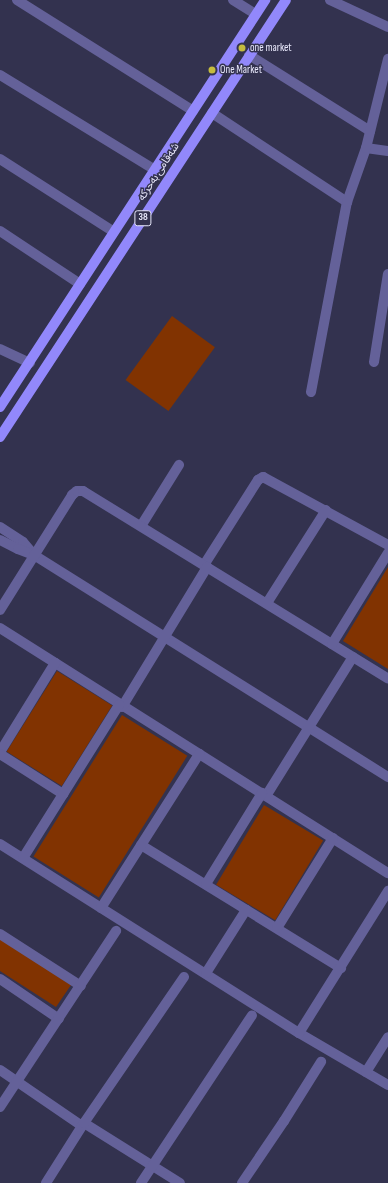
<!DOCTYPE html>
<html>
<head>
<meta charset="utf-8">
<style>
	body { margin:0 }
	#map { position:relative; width:388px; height:1183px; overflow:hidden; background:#33324f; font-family:"Sofia Sans Condensed","Noto Sans Arabic",sans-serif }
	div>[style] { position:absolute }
	.green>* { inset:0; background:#813301; transform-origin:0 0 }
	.street>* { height:10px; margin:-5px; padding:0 5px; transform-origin:5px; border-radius:5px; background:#646199 }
	.primary>* { height:10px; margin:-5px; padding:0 5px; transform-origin:5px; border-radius:5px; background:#9288fb }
	.dots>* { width:11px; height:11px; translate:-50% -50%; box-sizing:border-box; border:2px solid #33324f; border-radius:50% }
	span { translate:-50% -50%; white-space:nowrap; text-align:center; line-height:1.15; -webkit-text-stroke:3px #33324f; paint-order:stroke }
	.shield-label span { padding:1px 3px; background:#33324f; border:1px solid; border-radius:3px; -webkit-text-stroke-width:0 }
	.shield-label { font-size:10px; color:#e8e8fb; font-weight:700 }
	.poi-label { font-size:11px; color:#e8e8fb }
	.left { translate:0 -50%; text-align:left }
	.street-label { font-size:11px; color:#e8e8fb }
</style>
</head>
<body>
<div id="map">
	<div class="green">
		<div style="left:172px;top:316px;width:53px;height:79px;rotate:36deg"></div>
		<div style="clip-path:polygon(388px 567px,388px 669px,343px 641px)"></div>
		<div style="left:57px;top:671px;width:65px;height:95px;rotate:32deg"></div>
		<div style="left:122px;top:715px;width:77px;height:167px;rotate:32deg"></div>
		<div style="left:264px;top:805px;width:69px;height:93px;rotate:31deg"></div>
		<div style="clip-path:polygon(0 939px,71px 985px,56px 1007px,0 971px)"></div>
	</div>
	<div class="street">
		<div style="left:17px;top:0;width:208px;rotate:32.2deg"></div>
		<div style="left:233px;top:0;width:26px;rotate:32deg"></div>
		<div style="left:330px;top:0;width:64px;rotate:25deg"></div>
		<div style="left:249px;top:55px;width:143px;rotate:32.1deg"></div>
		<div style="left:0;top:75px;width:182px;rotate:31.5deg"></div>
		<div style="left:212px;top:113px;width:162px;rotate:33.4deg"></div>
		<div style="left:366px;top:148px;width:22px;rotate:8deg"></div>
		<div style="left:0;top:159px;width:135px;rotate:32.6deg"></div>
		<div style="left:0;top:231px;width:96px;rotate:33.5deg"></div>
		<div style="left:0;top:349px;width:33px;rotate:25deg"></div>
		<div style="left:374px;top:362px;width:89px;rotate:-81deg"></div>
		<div style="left:311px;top:392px;width:193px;rotate:-79.3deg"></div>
		<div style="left:347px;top:202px;width:57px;rotate:-70.6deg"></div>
		<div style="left:366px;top:148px;width:92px;rotate:-76.1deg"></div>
		<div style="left:141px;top:526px;width:72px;rotate:-58.1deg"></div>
		<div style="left:0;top:527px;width:27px;rotate:33deg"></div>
		<div style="left:23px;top:542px;width:17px;rotate:50deg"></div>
		<div style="left:0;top:540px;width:20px;rotate:27deg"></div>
		<div style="left:18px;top:549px;width:17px;rotate:21deg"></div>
		<div style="left:34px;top:555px;width:418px;rotate:32.1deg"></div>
		<div style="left:204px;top:565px;width:101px;rotate:-57.6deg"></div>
		<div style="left:258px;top:480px;width:6px;rotate:-31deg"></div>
		<div style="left:263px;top:477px;width:142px;rotate:28.5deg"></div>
		<div style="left:267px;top:603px;width:110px;rotate:-57.6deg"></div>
		<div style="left:0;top:610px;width:136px;rotate:-57.9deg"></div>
		<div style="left:72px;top:495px;width:6px;rotate:-39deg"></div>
		<div style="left:77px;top:491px;width:6px"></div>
		<div style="left:83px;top:491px;width:358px;rotate:31.6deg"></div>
		<div style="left:0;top:628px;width:459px;rotate:32.3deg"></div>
		<div style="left:332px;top:644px;width:107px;rotate:-58.4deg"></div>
		<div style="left:122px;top:707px;width:164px;rotate:-58.7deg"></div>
		<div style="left:0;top:752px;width:105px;rotate:-58.3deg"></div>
		<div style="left:0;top:754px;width:75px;rotate:32.4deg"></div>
		<div style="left:266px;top:796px;width:164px;rotate:-58deg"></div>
		<div style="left:0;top:844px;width:354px;rotate:32.3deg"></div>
		<div style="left:299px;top:1033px;width:103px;rotate:30.3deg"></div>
		<div style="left:141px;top:845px;width:235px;rotate:31.6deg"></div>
		<div style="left:23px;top:858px;width:181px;rotate:-57.9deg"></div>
		<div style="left:206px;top:884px;width:107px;rotate:-58.4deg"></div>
		<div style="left:101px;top:908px;width:183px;rotate:-57.5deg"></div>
		<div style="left:277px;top:928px;width:106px;rotate:-58.1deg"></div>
		<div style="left:0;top:934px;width:96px;rotate:32.7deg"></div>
		<div style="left:206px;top:973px;width:75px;rotate:-57.6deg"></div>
		<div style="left:0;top:979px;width:71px;rotate:34.1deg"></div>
		<div style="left:299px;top:1033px;width:168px;rotate:-57.9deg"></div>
		<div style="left:0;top:1070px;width:99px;rotate:34.3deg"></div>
		<div style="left:366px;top:1072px;width:41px;rotate:-57.8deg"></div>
		<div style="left:0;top:1107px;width:211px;rotate:-56.6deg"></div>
		<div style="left:84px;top:1123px;width:113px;rotate:32deg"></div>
		<div style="left:46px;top:1183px;width:71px;rotate:-57.7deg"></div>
		<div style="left:84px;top:1123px;width:177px;rotate:-55.6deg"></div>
		<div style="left:141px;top:1183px;width:201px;rotate:-56.5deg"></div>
		<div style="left:242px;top:1183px;width:75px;rotate:-55.9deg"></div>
		<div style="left:284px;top:1121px;width:70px;rotate:-57.9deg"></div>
	</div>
	<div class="primary">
		<div style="left:0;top:407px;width:486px;rotate:-56.9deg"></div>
		<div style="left:0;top:437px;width:522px;rotate:-56.8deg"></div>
	</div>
	<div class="dots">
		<div style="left:242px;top:48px;background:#c5bc3d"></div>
		<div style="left:212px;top:70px;background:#c5bc3d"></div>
	</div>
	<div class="shield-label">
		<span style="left:143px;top:218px">38</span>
	</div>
	<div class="poi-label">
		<span class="left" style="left:250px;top:48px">one market</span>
		<span class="left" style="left:220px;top:70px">One Market</span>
	</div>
	<div class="street-label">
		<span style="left:159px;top:172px;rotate:-57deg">شەقامی بەحرکە</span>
	</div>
</div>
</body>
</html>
